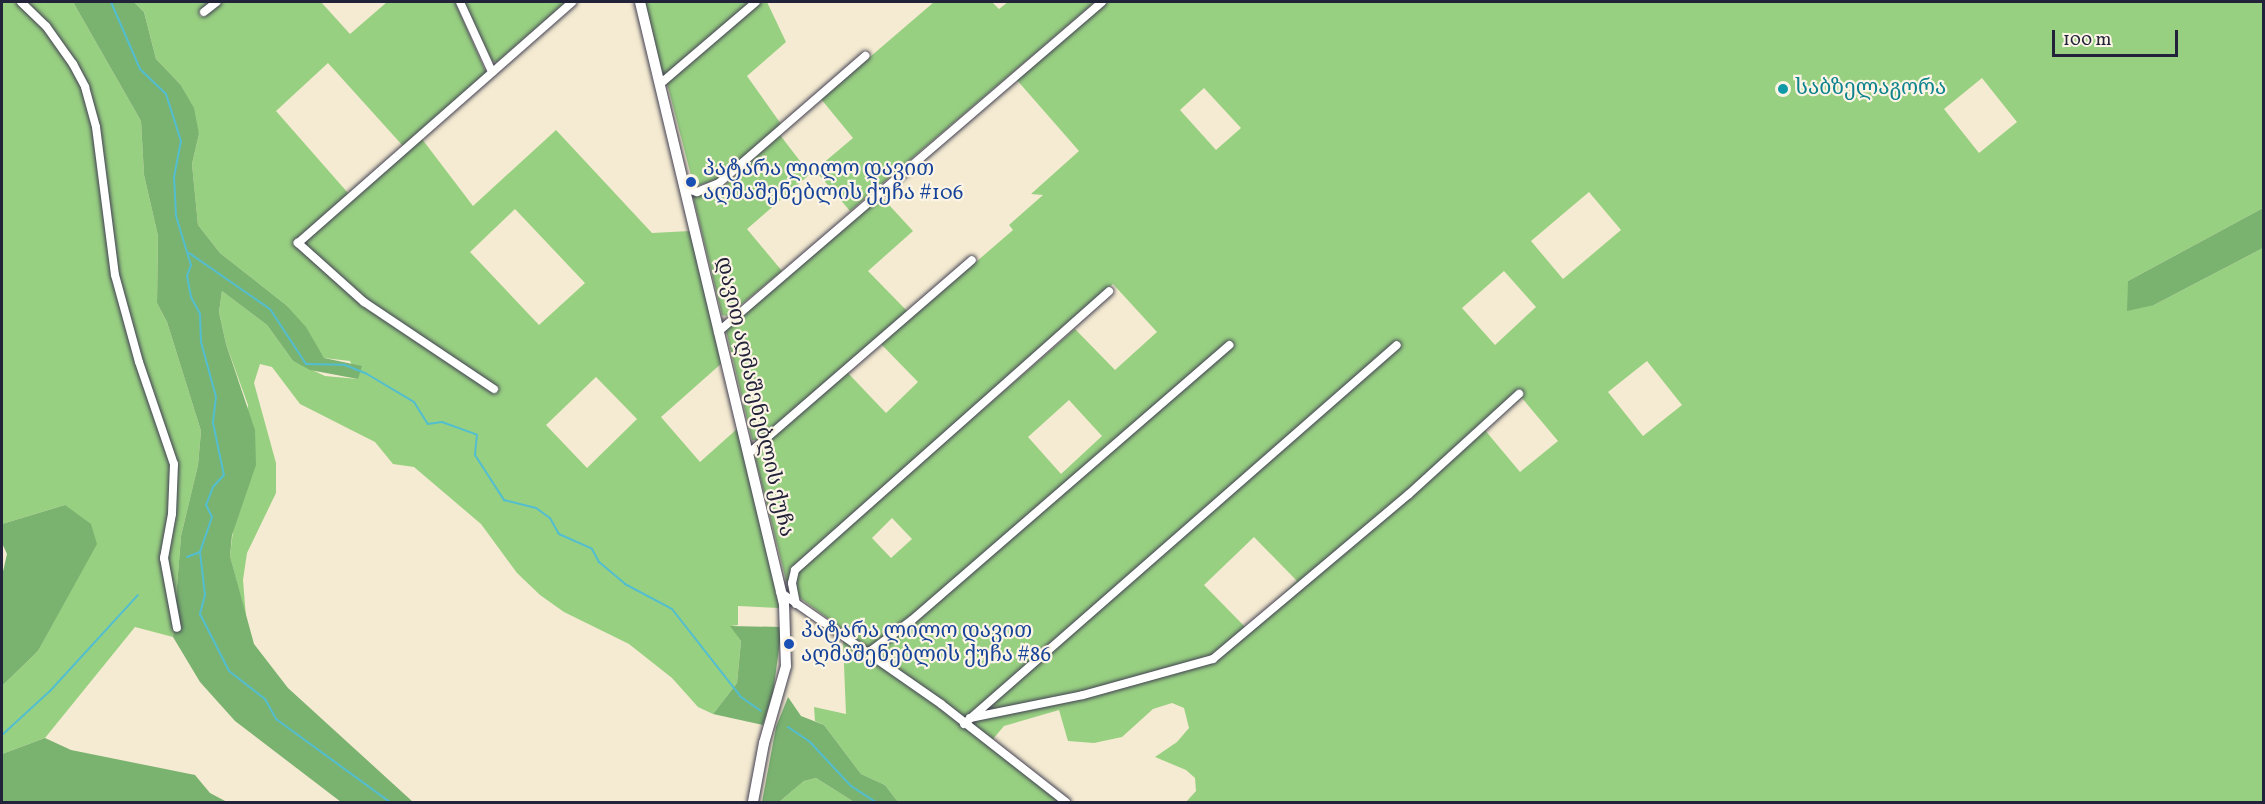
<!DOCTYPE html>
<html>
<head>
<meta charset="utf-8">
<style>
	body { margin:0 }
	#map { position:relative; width:2265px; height:804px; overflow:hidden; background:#f5ebd2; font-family:Vollkorn,"Noto Serif Georgian",serif }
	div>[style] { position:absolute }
	.green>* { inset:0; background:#98d082 }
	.forest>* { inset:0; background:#7ab270 }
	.stream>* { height:2px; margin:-1px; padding:0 1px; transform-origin:1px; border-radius:1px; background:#53becf }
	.roads { filter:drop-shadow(0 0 2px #424052) drop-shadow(0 0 2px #424052) }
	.minor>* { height:8px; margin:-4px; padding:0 4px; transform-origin:4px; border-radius:4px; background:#fff }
	.tertiary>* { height:10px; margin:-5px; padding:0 5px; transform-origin:5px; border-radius:5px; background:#fff }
	.dots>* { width:16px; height:16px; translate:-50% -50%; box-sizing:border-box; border:3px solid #fcf5e5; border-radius:50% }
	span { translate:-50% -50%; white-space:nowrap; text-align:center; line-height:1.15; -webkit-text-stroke:4.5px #fcf5e5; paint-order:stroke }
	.culture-label { font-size:21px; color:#0d838f }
	.left { translate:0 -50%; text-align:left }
	.transit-label { font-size:21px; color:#164399 }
	.street-label { font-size:21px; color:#22223b }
	.frame { position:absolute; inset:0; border:3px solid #22223b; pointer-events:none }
	.scale { position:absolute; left:2052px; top:30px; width:126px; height:27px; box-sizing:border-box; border:3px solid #22223b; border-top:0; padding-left:8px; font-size:18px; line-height:21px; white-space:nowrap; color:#22223b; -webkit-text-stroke:4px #fcf5e5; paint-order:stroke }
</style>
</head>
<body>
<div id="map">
	<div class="green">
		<div style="clip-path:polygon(2px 2px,73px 2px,141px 121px,144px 175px,158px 236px,157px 303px,167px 322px,201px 431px,198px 465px,181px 536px,173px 637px,135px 627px,45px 738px,2px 754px,2px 686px,38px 651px,72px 588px,65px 505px,2px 524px)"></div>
		<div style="clip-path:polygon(evenodd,134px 2px,214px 2px,199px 14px,201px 17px,221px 2px,321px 2px,350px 34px,387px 2px,455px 2px,489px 79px,422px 139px,473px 206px,556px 130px,652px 233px,690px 231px,722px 363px,661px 417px,700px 462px,738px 428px,780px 608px,738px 606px,738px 625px,731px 626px,741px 641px,737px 683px,713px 714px,698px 707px,672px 678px,629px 644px,564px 612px,540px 595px,517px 573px,481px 524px,414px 467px,393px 464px,375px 442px,300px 404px,272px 367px,260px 364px,254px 383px,276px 463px,276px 493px,247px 553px,243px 580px,246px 617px,230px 556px,248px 405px,226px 344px,219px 312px,222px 291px,267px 325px,293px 361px,325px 376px,358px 379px,350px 361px,324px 358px,286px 305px,220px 253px,198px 225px,192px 164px,199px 134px,180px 84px,156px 59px,144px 12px,134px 2px,328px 63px,403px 146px,348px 193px,276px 111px,328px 63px,134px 2px,515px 209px,585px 283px,539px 325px,470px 252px,515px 209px,134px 2px,596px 377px,637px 419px,587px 468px,546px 425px,596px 377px)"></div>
		<div style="clip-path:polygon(464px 2px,566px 2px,497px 62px,492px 61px)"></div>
		<div style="clip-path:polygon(645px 2px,751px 2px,663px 78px)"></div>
		<div style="clip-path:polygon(760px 2px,767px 2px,786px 42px,747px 76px,781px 124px,719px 179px,694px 187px,667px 83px)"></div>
		<div style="clip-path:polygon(934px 2px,992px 2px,999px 9px,1008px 2px,1095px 2px,850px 211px,815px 170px,853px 138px,821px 99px)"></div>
		<div style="clip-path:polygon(evenodd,1107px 2px,2263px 2px,2263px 208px,2128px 281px,2154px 305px,2263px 248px,2263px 802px,1186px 802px,1196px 791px,1195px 778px,1186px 770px,1155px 757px,1177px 742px,1189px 728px,1184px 708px,1172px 703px,1153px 709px,1122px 737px,1094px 743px,1068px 741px,1059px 710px,1004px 726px,993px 739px,800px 598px,797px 594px,796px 572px,1075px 329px,1115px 370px,1157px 332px,1113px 284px,792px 567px,787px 584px,754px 453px,847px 372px,886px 413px,918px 382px,881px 344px,1013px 230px,1009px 225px,1043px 195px,1031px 194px,1079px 151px,1016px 79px,1107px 2px,1982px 78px,2017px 122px,1979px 153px,1944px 109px,1982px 78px,1107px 2px,1204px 88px,1241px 128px,1216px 150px,1180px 110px,1204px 88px,1107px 2px,1589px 192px,1621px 230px,1563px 279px,1531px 241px,1589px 192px,1107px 2px,1504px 271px,1536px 307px,1495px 345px,1462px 308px,1504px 271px,1107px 2px,1647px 361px,1682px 405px,1643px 436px,1608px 392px,1647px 361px,1107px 2px,1522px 398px,1558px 441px,1520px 472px,1484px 429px,1522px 398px,1107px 2px,1069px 400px,1102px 436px,1061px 474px,1028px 437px,1069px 400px,1107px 2px,892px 518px,912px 539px,891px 558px,872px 538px,892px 518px,1107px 2px,1254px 537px,1297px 581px,1247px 629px,1204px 585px,1254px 537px)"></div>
		<div style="clip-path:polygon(780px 135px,810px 174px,747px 229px,782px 271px,727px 316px,722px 315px,693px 196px,723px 187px)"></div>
		<div style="clip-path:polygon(879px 194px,913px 231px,868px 271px,908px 312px,758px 441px,752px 440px,726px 330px)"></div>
		<div style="clip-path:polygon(843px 641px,889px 668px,1063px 802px,898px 802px,885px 785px,861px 774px,824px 725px,815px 721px,814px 707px,846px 714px)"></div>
		<div style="clip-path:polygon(816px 778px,854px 802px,779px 802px,804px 781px)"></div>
	</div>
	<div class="forest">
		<div style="clip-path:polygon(73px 2px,134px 2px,144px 12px,156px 59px,180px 84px,194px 108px,199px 134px,192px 164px,198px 225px,220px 253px,286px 305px,306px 327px,324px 358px,362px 366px,358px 379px,310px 370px,293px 361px,267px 325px,222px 291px,219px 312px,226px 344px,255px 430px,256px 465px,232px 535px,230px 556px,254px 644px,288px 688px,413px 802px,341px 802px,235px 721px,200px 682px,173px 637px,181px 536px,198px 465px,201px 431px,167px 322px,157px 303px,158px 236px,144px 175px,141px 121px)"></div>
		<div style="clip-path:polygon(2263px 208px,2263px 248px,2154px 305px,2127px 311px,2128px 281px)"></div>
		<div style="clip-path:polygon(65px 505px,91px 524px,97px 544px,38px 651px,2px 686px,2px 576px,7px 554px,2px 543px,2px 524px)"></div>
		<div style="clip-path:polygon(730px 626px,782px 627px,773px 693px,763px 725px,713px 714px,737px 683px,741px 641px)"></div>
		<div style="clip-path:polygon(788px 697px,801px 716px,824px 725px,861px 774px,885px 785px,898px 802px,854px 802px,816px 778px,804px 781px,779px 802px,762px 802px,776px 727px)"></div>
		<div style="clip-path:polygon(45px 738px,71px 750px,195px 775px,210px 793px,227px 802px,2px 802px,2px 754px)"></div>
	</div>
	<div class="stream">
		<div style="left:111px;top:2px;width:73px;rotate:66.6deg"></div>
		<div style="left:140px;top:69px;width:36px;rotate:44deg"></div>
		<div style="left:166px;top:94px;width:49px;rotate:72.3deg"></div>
		<div style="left:181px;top:141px;width:37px;rotate:101deg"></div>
		<div style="left:174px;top:177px;width:39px;rotate:87deg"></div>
		<div style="left:176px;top:216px;width:51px;rotate:73deg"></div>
		<div style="left:191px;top:265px;width:12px;rotate:110deg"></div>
		<div style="left:187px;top:276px;width:21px;rotate:79deg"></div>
		<div style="left:191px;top:297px;width:19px;rotate:62deg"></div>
		<div style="left:200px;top:314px;width:28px;rotate:88deg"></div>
		<div style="left:201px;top:342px;width:57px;rotate:74.7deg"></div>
		<div style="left:216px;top:397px;width:26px;rotate:97deg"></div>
		<div style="left:213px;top:423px;width:53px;rotate:78.1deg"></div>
		<div style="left:224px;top:475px;width:16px;rotate:133deg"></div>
		<div style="left:213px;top:487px;width:19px;rotate:111deg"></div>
		<div style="left:206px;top:505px;width:13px;rotate:63deg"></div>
		<div style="left:212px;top:517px;width:37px;rotate:109deg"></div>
		<div style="left:200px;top:552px;width:43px;rotate:83.4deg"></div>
		<div style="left:205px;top:595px;width:20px;rotate:105deg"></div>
		<div style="left:200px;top:614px;width:64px;rotate:63deg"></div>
		<div style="left:229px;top:671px;width:46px;rotate:37.9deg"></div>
		<div style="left:265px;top:699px;width:23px;rotate:61deg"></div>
		<div style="left:276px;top:719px;width:141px;rotate:36.1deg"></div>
		<div style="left:189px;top:253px;width:98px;rotate:34.7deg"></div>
		<div style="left:270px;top:309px;width:66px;rotate:56.8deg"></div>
		<div style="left:306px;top:364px;width:39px;rotate:1deg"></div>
		<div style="left:345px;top:365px;width:24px;rotate:22deg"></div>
		<div style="left:367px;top:374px;width:55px;rotate:30.8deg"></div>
		<div style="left:414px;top:402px;width:26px;rotate:58deg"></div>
		<div style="left:428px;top:424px;width:14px;rotate:-8deg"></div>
		<div style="left:442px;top:422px;width:37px;rotate:20deg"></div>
		<div style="left:477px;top:435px;width:20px;rotate:96deg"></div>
		<div style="left:475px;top:455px;width:54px;rotate:57.2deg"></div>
		<div style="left:504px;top:500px;width:33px;rotate:14deg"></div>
		<div style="left:536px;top:508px;width:17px;rotate:36deg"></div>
		<div style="left:550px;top:518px;width:18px;rotate:61deg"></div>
		<div style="left:559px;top:534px;width:36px;rotate:24deg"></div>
		<div style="left:592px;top:549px;width:15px;rotate:62deg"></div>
		<div style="left:599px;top:562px;width:34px;rotate:40deg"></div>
		<div style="left:625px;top:584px;width:53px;rotate:28deg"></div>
		<div style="left:672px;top:609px;width:112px;rotate:51.9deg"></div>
		<div style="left:741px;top:697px;width:24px;rotate:35deg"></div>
		<div style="left:187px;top:557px;width:14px;rotate:-21deg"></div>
		<div style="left:788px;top:727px;width:25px;rotate:34deg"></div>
		<div style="left:809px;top:741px;width:62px;rotate:47deg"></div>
		<div style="left:851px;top:786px;width:30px;rotate:33deg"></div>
		<div style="left:2px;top:735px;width:65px;rotate:-42.5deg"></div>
		<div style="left:50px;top:691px;width:130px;rotate:-47.5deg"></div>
	</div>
	<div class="roads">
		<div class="minor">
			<div style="left:21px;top:2px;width:35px;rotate:44deg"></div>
			<div style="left:46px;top:26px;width:47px;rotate:54.6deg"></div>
			<div style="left:73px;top:64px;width:26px;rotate:62deg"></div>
			<div style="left:85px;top:87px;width:41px;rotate:74.6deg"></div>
			<div style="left:96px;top:127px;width:149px;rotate:82.7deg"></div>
			<div style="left:115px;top:275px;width:90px;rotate:74.6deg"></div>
			<div style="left:139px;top:362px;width:108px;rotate:71.1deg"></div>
			<div style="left:174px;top:464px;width:50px;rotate:92.3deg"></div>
			<div style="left:172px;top:514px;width:45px;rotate:100.3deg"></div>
			<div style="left:164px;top:558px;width:71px;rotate:79.5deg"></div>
			<div style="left:460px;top:2px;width:77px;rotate:65.4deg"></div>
			<div style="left:204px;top:12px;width:16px;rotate:-38deg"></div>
			<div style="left:660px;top:84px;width:126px;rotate:-40.5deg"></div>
			<div style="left:684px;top:188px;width:14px;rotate:17deg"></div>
			<div style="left:697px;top:192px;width:24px;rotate:-22deg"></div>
			<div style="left:719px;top:183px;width:194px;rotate:-41deg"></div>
			<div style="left:718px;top:332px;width:506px;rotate:-40.67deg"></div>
			<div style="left:494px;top:389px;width:156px;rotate:-146.2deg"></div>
			<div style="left:364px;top:302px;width:89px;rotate:-138.2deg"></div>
			<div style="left:298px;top:243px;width:365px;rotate:-41.3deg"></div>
			<div style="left:748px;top:454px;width:296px;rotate:-40.9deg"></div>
			<div style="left:780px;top:592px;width:196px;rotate:34.8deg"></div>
			<div style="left:941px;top:704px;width:159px;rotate:38.1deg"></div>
			<div style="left:796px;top:604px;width:21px;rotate:-101deg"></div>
			<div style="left:792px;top:583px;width:13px;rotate:-77deg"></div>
			<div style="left:795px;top:570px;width:420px;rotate:-41.6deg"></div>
			<div style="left:868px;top:653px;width:55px;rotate:-36.9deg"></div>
			<div style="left:912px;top:620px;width:420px;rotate:-40.9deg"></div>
			<div style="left:970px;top:718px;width:115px;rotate:-11.5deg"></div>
			<div style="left:1083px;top:695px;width:135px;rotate:-15.5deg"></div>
			<div style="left:1213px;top:659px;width:256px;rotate:-40.1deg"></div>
			<div style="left:1409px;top:494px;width:149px;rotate:-42.3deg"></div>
			<div style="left:964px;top:724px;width:575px;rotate:-41.2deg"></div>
		</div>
		<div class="tertiary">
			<div style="left:640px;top:2px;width:619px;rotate:76.55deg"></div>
			<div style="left:784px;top:604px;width:62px;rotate:88.2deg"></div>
			<div style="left:786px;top:666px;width:80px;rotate:105.9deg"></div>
			<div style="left:764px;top:743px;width:60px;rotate:100.6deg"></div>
		</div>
	</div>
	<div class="dots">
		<div style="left:1783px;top:89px;background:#0f9aa8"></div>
		<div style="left:691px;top:182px;background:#1a4fb4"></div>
		<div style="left:789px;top:644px;background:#1a4fb4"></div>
	</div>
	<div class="culture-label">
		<span class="left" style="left:1795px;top:89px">საბზელაგორა</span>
	</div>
	<div class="transit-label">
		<span class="left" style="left:703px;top:182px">პატარა ლილო დავით<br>აღმაშენებლის ქუჩა #106</span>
		<span class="left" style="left:801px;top:644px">პატარა ლილო დავით<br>აღმაშენებლის ქუჩა #86</span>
	</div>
	<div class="street-label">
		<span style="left:754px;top:397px;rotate:77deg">დავით აღმაშენებლის ქუჩა</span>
	</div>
	<div class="frame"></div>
	<div class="scale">100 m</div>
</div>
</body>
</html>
